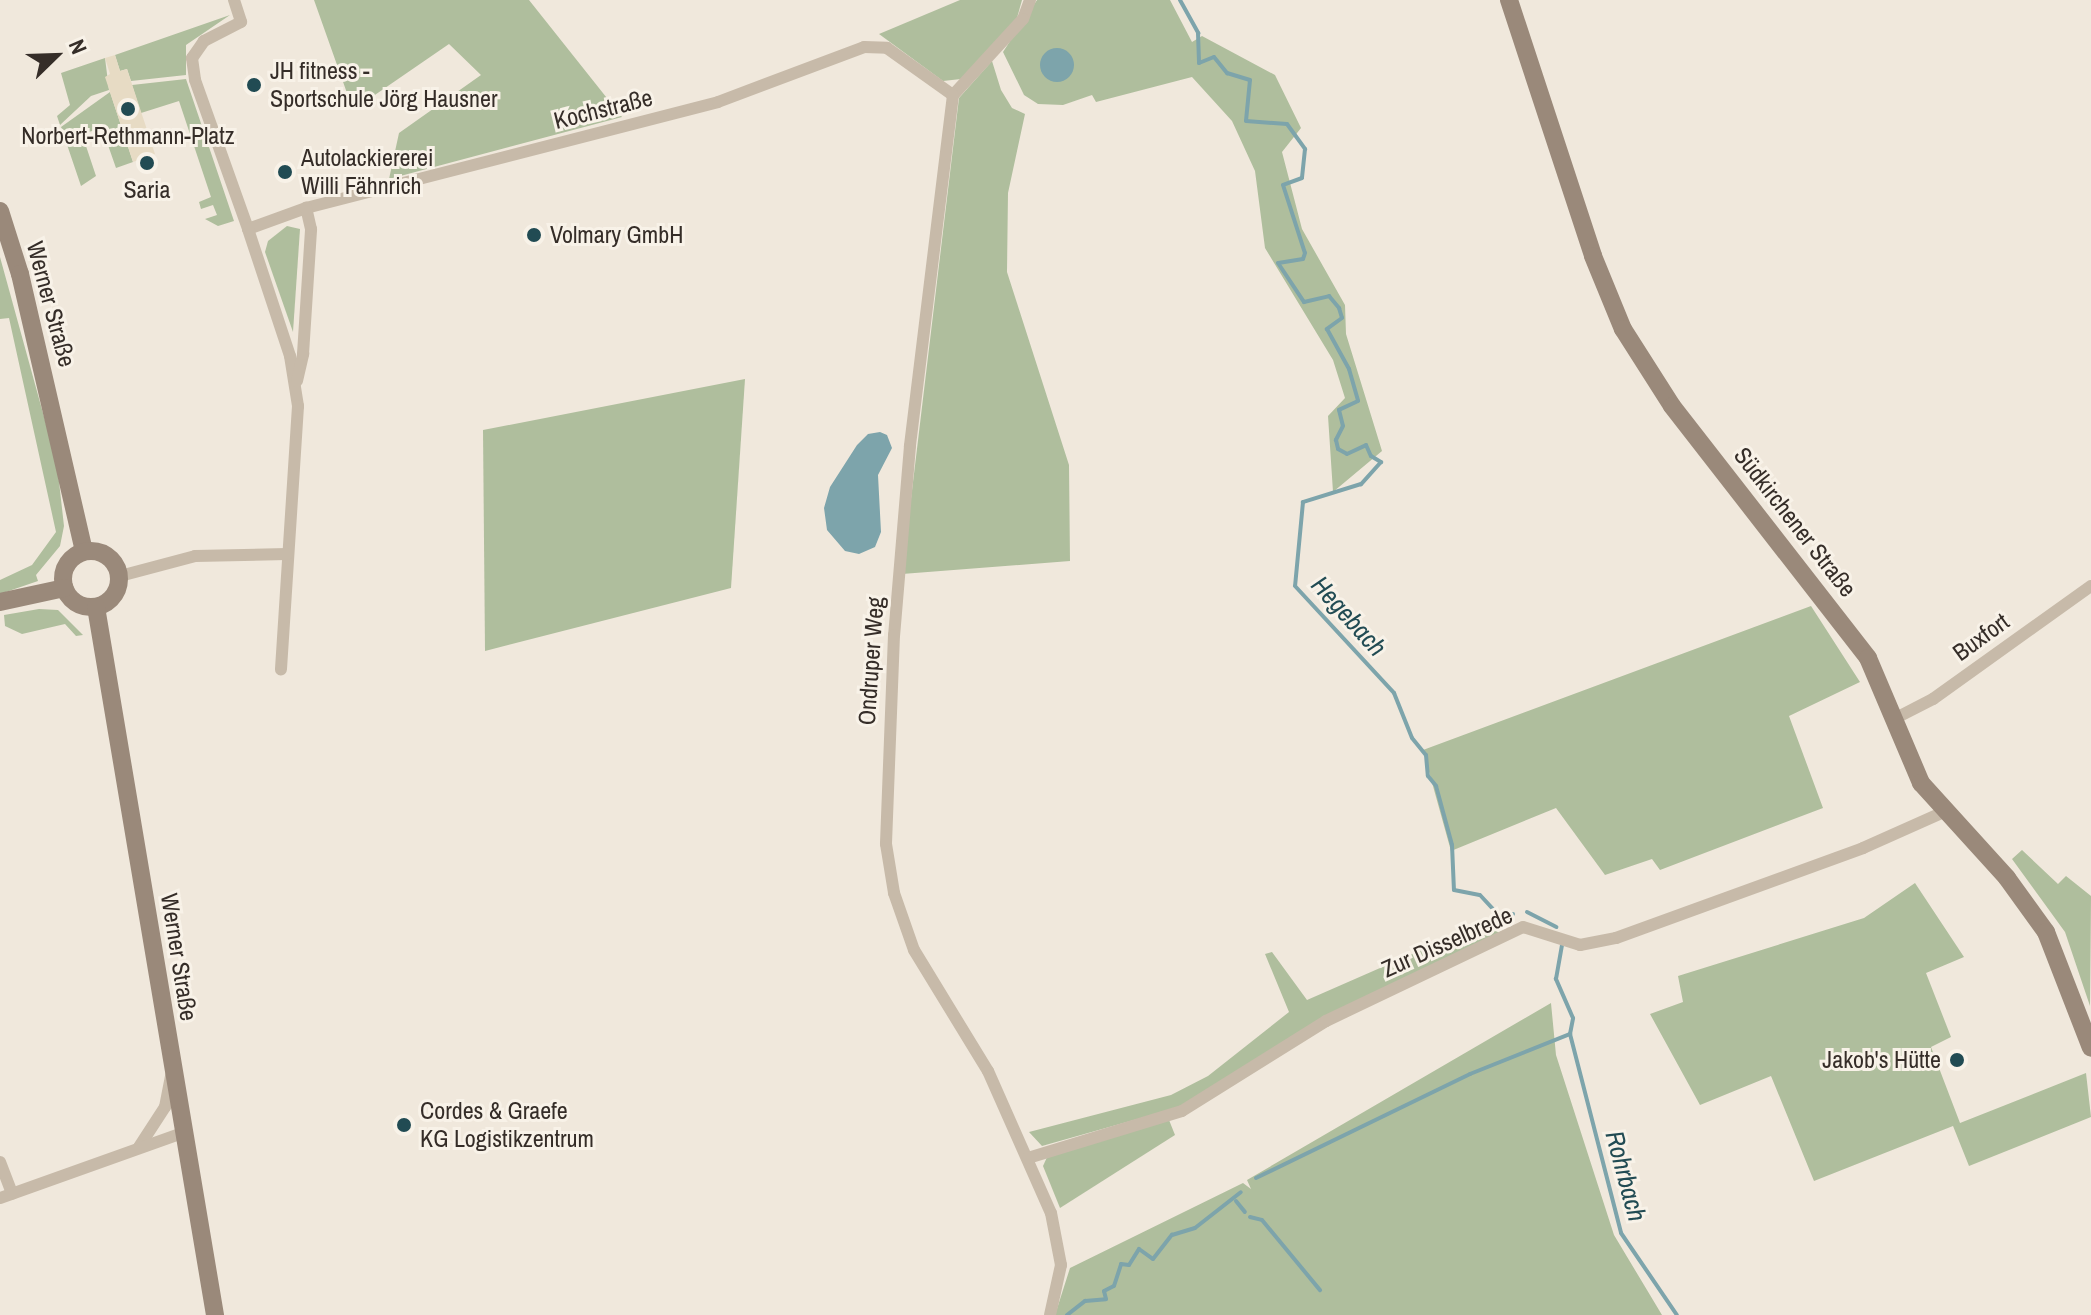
<!DOCTYPE html>
<html>
<head>
<meta charset="utf-8">
<style>
	body { margin:0 }
	#map { position:relative; width:2091px; height:1315px; overflow:hidden; background:#f0e8dc; font-family:"Archivo Narrow",sans-serif }
	div>[style] { position:absolute }
	.green>* { inset:0; background:#afbe9d }
	.plaza>* { inset:0; background:#e7dbc4 }
	.water>* { inset:0; background:#7da4ab }
	.round { border-radius:50% }
	.stream>* { height:4px; margin:-2px; padding:0 2px; transform-origin:2px; border-radius:2px; background:#7da4ab }
	.street>* { height:12px; margin:-6px; padding:0 6px; transform-origin:6px; border-radius:6px; background:#c7baa9 }
	.secondary>* { height:18px; margin:-9px; padding:0 9px; transform-origin:9px; border-radius:9px; background:#9a897a }
	.secondary>.ring { margin:-9px; padding:0; box-sizing:content-box; background:none; border:18px solid #9a897a; border-radius:50% }
	.dots>* { width:22px; height:22px; translate:-50% -50%; box-sizing:border-box; border:4px solid #f8f2e8; border-radius:50% }
	span { translate:-50% -50%; white-space:nowrap; text-align:center; line-height:1.15; -webkit-text-stroke:6px #f8f2e8; paint-order:stroke }
	.poi-label { font-size:24px; color:#352d28 }
	.left { translate:0 -50%; text-align:left }
	.right { translate:-100% -50%; text-align:right }
	.street-label { font-size:24px; color:#352d28 }
	.water-label { font-size:26px; color:#214b53; font-style:italic }
	.north { position:absolute; left:16px; top:16px; width:80px; height:80px; -webkit-text-stroke:6px #f8f2e8; paint-order:stroke; rotate:67deg; font-size:22px; font-weight:700; line-height:32px; text-align:center; color:#352d28 }
	.north::after { content:''; display:block; margin:auto; width:28px; height:36px; background:#352d28; clip-path:polygon(50% 0,100% 100%,50% 72%,0 100%) }
</style>
</head>
<body>
<div id="map">
	<div class="green">
		<div style="clip-path:polygon(314px 0,529px 0,622px 117px,389px 179px,399px 133px,481px 75px,449px 44px,353px 110px)"></div>
		<div style="clip-path:polygon(960px 0,1022px 0,1017px 18px,961px 79px,943px 81px,879px 34px)"></div>
		<div style="clip-path:polygon(1037px 0,1170px 0,1192px 42px,1202px 36px,1275px 75px,1301px 128px,1282px 152px,1302px 229px,1345px 305px,1346px 334px,1382px 451px,1333px 492px,1328px 416px,1345px 398px,1333px 360px,1265px 248px,1255px 171px,1232px 121px,1192px 77px,1096px 102px,1092px 95px,1063px 105px,1038px 104px,1024px 95px,1003px 52px)"></div>
		<div style="clip-path:polygon(230px 15px,186px 45px,186px 75px,131px 81px,127px 69px,120px 71px,115px 55px)"></div>
		<div style="clip-path:polygon(105px 58px,109px 90px,91px 96px,60px 125px,57px 116px,70px 105px,61px 73px)"></div>
		<div style="clip-path:polygon(992px 61px,1001px 90px,1012px 108px,1025px 114px,1008px 193px,1007px 272px,1069px 465px,1070px 561px,902px 574px,959px 98px)"></div>
		<div style="clip-path:polygon(186px 79px,234px 221px,218px 226px,205px 219px,217px 215px,213px 205px,201px 209px,199px 202px,211px 197px,179px 101px,141px 113px,132px 85px)"></div>
		<div style="clip-path:polygon(110px 92px,133px 162px,116px 168px,102px 128px,82px 134px,96px 176px,81px 186px,61px 127px)"></div>
		<div style="clip-path:polygon(287px 226px,300px 229px,293px 332px,265px 252px,268px 241px)"></div>
		<div style="clip-path:polygon(0 257px,57px 464px,64px 526px,60px 546px,36px 575px,38px 581px,0 594px,0 580px,32px 565px,56px 532px,9px 318px,0 319px)"></div>
		<div style="clip-path:polygon(745px 379px,731px 588px,485px 651px,483px 430px)"></div>
		<div style="clip-path:polygon(1811px 606px,1860px 682px,1789px 716px,1823px 808px,1660px 870px,1652px 859px,1605px 875px,1556px 808px,1451px 851px,1423px 750px)"></div>
		<div style="clip-path:polygon(39px 609px,58px 610px,83px 635px,76px 636px,65px 624px,22px 634px,5px 626px,4px 615px)"></div>
		<div style="clip-path:polygon(2022px 850px,2058px 884px,2066px 876px,2091px 896px,2090px 1006px,2065px 932px,2012px 859px)"></div>
		<div style="clip-path:polygon(1915px 883px,1964px 957px,1926px 973px,1951px 1037px,1931px 1047px,1960px 1123px,2086px 1073px,2091px 1117px,1969px 1166px,1953px 1126px,1814px 1181px,1771px 1076px,1700px 1105px,1650px 1014px,1683px 1002px,1678px 976px,1864px 918px)"></div>
		<div style="clip-path:polygon(1485px 922px,1499px 933px,1180px 1107px,1042px 1146px,1029px 1132px,1171px 1095px,1208px 1076px,1289px 1012px,1265px 954px,1272px 952px,1307px 1000px)"></div>
		<div style="clip-path:polygon(1551px 1003px,1556px 1055px,1614px 1235px,1662px 1315px,1055px 1315px,1070px 1268px,1243px 1183px,1251px 1189px,1247px 1180px)"></div>
		<div style="clip-path:polygon(1169px 1120px,1175px 1135px,1060px 1208px,1043px 1166px,1048px 1155px)"></div>
	</div>
	<div class="plaza">
		<div style="clip-path:polygon(115px 55px,120px 71px,127px 69px,155px 154px,133px 162px,105px 77px,110px 74px,105px 58px)"></div>
	</div>
	<div class="water">
		<div class="round" style="left:1040px;top:48px;width:34px;height:34px"></div>
		<div style="clip-path:polygon(880px 432px,887px 435px,892px 448px,878px 475px,881px 532px,875px 547px,859px 554px,845px 551px,827px 530px,824px 508px,830px 487px,857px 445px,868px 434px)"></div>
	</div>
	<div class="stream">
		<div style="left:1180px;top:0;width:38px;rotate:61deg"></div>
		<div style="left:1198px;top:33px;width:30px;rotate:88deg"></div>
		<div style="left:1199px;top:63px;width:16px;rotate:-22deg"></div>
		<div style="left:1214px;top:57px;width:21px;rotate:51deg"></div>
		<div style="left:1227px;top:73px;width:24px;rotate:17deg"></div>
		<div style="left:1250px;top:80px;width:41px;rotate:95.6deg"></div>
		<div style="left:1246px;top:121px;width:41px;rotate:4.2deg"></div>
		<div style="left:1287px;top:124px;width:31px;rotate:54deg"></div>
		<div style="left:1305px;top:149px;width:29px;rotate:96deg"></div>
		<div style="left:1302px;top:178px;width:20px;rotate:160deg"></div>
		<div style="left:1283px;top:185px;width:71px;rotate:72.1deg"></div>
		<div style="left:1305px;top:253px;width:6px;rotate:108deg"></div>
		<div style="left:1303px;top:259px;width:25px;rotate:171deg"></div>
		<div style="left:1278px;top:263px;width:47px;rotate:56.3deg"></div>
		<div style="left:1304px;top:302px;width:26px;rotate:-13deg"></div>
		<div style="left:1329px;top:296px;width:16px;rotate:50deg"></div>
		<div style="left:1339px;top:308px;width:10px;rotate:73deg"></div>
		<div style="left:1342px;top:318px;width:19px;rotate:144deg"></div>
		<div style="left:1327px;top:329px;width:46px;rotate:61.2deg"></div>
		<div style="left:1349px;top:369px;width:33px;rotate:74deg"></div>
		<div style="left:1358px;top:401px;width:21px;rotate:155deg"></div>
		<div style="left:1339px;top:410px;width:16px;rotate:76deg"></div>
		<div style="left:1343px;top:426px;width:16px;rotate:117deg"></div>
		<div style="left:1336px;top:440px;width:9px;rotate:77deg"></div>
		<div style="left:1338px;top:449px;width:10px;rotate:29deg"></div>
		<div style="left:1347px;top:454px;width:21px;rotate:-25deg"></div>
		<div style="left:1366px;top:445px;width:12px;rotate:66deg"></div>
		<div style="left:1371px;top:456px;width:12px;rotate:31deg"></div>
		<div style="left:1381px;top:462px;width:30px;rotate:132deg"></div>
		<div style="left:1361px;top:484px;width:61px;rotate:162.8deg"></div>
		<div style="left:1303px;top:502px;width:84px;rotate:95.4deg"></div>
		<div style="left:1295px;top:586px;width:146px;rotate:47.2deg"></div>
		<div style="left:1394px;top:693px;width:48px;rotate:68.2deg"></div>
		<div style="left:1412px;top:738px;width:22px;rotate:51deg"></div>
		<div style="left:1426px;top:755px;width:21px;rotate:85deg"></div>
		<div style="left:1428px;top:776px;width:13px;rotate:51deg"></div>
		<div style="left:1436px;top:786px;width:61px;rotate:74.8deg"></div>
		<div style="left:1452px;top:845px;width:45px;rotate:87.5deg"></div>
		<div style="left:1454px;top:890px;width:26px;rotate:11deg"></div>
		<div style="left:1480px;top:895px;width:26px;rotate:47deg"></div>
		<div style="left:1498px;top:914px;width:15px"></div>
		<div style="left:1527px;top:912px;width:33px;rotate:27deg"></div>
		<div style="left:1570px;top:1034px;width:205px;rotate:75.6deg"></div>
		<div style="left:1621px;top:1233px;width:99px;rotate:55.7deg"></div>
		<div style="left:1256px;top:1178px;width:238px;rotate:-25.9deg"></div>
		<div style="left:1470px;top:1074px;width:108px;rotate:-21.8deg"></div>
		<div style="left:1570px;top:1034px;width:16px;rotate:-79deg"></div>
		<div style="left:1573px;top:1018px;width:43px;rotate:-113.6deg"></div>
		<div style="left:1556px;top:979px;width:36px;rotate:-80deg"></div>
		<div style="left:1236px;top:1201px;width:14px;rotate:51deg"></div>
		<div style="left:1250px;top:1217px;width:12px;rotate:14deg"></div>
		<div style="left:1262px;top:1220px;width:91px;rotate:50.4deg"></div>
		<div style="left:1067px;top:1315px;width:23px;rotate:-38deg"></div>
		<div style="left:1085px;top:1301px;width:21px;rotate:-5deg"></div>
		<div style="left:1106px;top:1299px;width:8px;rotate:-104deg"></div>
		<div style="left:1104px;top:1291px;width:11px;rotate:-27deg"></div>
		<div style="left:1114px;top:1286px;width:23px;rotate:-72deg"></div>
		<div style="left:1121px;top:1264px;width:8px;rotate:7deg"></div>
		<div style="left:1129px;top:1265px;width:19px;rotate:-58deg"></div>
		<div style="left:1139px;top:1249px;width:17px;rotate:36deg"></div>
		<div style="left:1153px;top:1259px;width:31px;rotate:-52deg"></div>
		<div style="left:1172px;top:1235px;width:24px;rotate:-17deg"></div>
		<div style="left:1195px;top:1228px;width:58px;rotate:-38deg"></div>
	</div>
	<div class="street">
		<div style="left:234px;top:0;width:23px;rotate:72deg"></div>
		<div style="left:241px;top:22px;width:42px;rotate:152.8deg"></div>
		<div style="left:204px;top:41px;width:21px;rotate:125deg"></div>
		<div style="left:192px;top:58px;width:22px;rotate:82deg"></div>
		<div style="left:195px;top:80px;width:158px;rotate:70.4deg"></div>
		<div style="left:248px;top:229px;width:62px;rotate:-19.9deg"></div>
		<div style="left:306px;top:208px;width:425px;rotate:-14.4deg"></div>
		<div style="left:718px;top:102px;width:156px;rotate:-20.6deg"></div>
		<div style="left:864px;top:47px;width:23px;rotate:2deg"></div>
		<div style="left:887px;top:48px;width:81px;rotate:35.5deg"></div>
		<div style="left:1030px;top:0;width:20px;rotate:110deg"></div>
		<div style="left:1023px;top:19px;width:103px;rotate:132.6deg"></div>
		<div style="left:953px;top:95px;width:354px;rotate:97deg"></div>
		<div style="left:910px;top:446px;width:190px;rotate:94.8deg"></div>
		<div style="left:894px;top:635px;width:209px;rotate:92.2deg"></div>
		<div style="left:886px;top:844px;width:50px;rotate:80.7deg"></div>
		<div style="left:894px;top:893px;width:60px;rotate:70.7deg"></div>
		<div style="left:914px;top:950px;width:142px;rotate:58.6deg"></div>
		<div style="left:988px;top:1071px;width:155px;rotate:66.1deg"></div>
		<div style="left:1051px;top:1213px;width:53px;rotate:79.1deg"></div>
		<div style="left:1061px;top:1265px;width:51px;rotate:102.4deg"></div>
		<div style="left:248px;top:229px;width:134px;rotate:71.7deg"></div>
		<div style="left:290px;top:356px;width:51px;rotate:80.9deg"></div>
		<div style="left:298px;top:406px;width:264px;rotate:93.7deg"></div>
		<div style="left:297px;top:381px;width:28px;rotate:-77deg"></div>
		<div style="left:303px;top:354px;width:125px;rotate:-86.3deg"></div>
		<div style="left:311px;top:229px;width:22px;rotate:-103deg"></div>
		<div style="left:120px;top:576px;width:78px;rotate:-14.9deg"></div>
		<div style="left:195px;top:556px;width:92px;rotate:-1.2deg"></div>
		<div style="left:1894px;top:719px;width:44px;rotate:-27.1deg"></div>
		<div style="left:1933px;top:699px;width:194px;rotate:-35.6deg"></div>
		<div style="left:139px;top:1147px;width:48px;rotate:-57deg"></div>
		<div style="left:165px;top:1107px;width:33px;rotate:-79deg"></div>
		<div style="left:1028px;top:1158px;width:161px;rotate:-17deg"></div>
		<div style="left:1182px;top:1111px;width:170px;rotate:-32deg"></div>
		<div style="left:1326px;top:1021px;width:218px;rotate:-25.5deg"></div>
		<div style="left:1523px;top:927px;width:60px;rotate:17.5deg"></div>
		<div style="left:1580px;top:945px;width:37px;rotate:-11deg"></div>
		<div style="left:1616px;top:938px;width:263px;rotate:-20deg"></div>
		<div style="left:1863px;top:848px;width:89px;rotate:-24deg"></div>
		<div style="left:0;top:1162px;width:34px;rotate:69deg"></div>
		<div style="left:0;top:1198px;width:194px;rotate:-19.6deg"></div>
	</div>
	<div class="secondary">
		<div style="left:1509px;top:0;width:269px;rotate:71.8deg"></div>
		<div style="left:1593px;top:256px;width:79px;rotate:67.7deg"></div>
		<div style="left:1623px;top:329px;width:91px;rotate:57.5deg"></div>
		<div style="left:1672px;top:406px;width:319px;rotate:52.1deg"></div>
		<div style="left:1868px;top:658px;width:136px;rotate:67deg"></div>
		<div style="left:1921px;top:783px;width:128px;rotate:47.8deg"></div>
		<div style="left:2007px;top:878px;width:67px;rotate:54.2deg"></div>
		<div style="left:2046px;top:932px;width:124px;rotate:68.8deg"></div>
		<div style="left:0;top:211px;width:66px;rotate:72.4deg"></div>
		<div style="left:20px;top:274px;width:284px;rotate:77deg"></div>
		<div class="ring" style="left:63px;top:551px;width:38px;height:38px"></div>
		<div style="left:0;top:602px;width:66px;rotate:-12.3deg"></div>
		<div style="left:96px;top:607px;width:718px;rotate:80.46deg"></div>
	</div>
	<div class="dots">
		<div style="left:254px;top:85px;background:#214b53"></div>
		<div style="left:128px;top:109px;background:#214b53"></div>
		<div style="left:147px;top:163px;background:#214b53"></div>
		<div style="left:285px;top:172px;background:#214b53"></div>
		<div style="left:534px;top:235px;background:#214b53"></div>
		<div style="left:1957px;top:1060px;background:#214b53"></div>
		<div style="left:404px;top:1125px;background:#214b53"></div>
	</div>
	<div class="poi-label">
		<span class="left" style="left:270px;top:85px">JH fitness -<br>Sportschule Jörg Hausner</span>
		<span style="left:128px;top:136px">Norbert-Rethmann-Platz</span>
		<span class="left" style="left:301px;top:172px">Autolackiererei<br>Willi Fähnrich</span>
		<span style="left:147px;top:190px">Saria</span>
		<span class="left" style="left:550px;top:235px">Volmary GmbH</span>
		<span class="right" style="left:1941px;top:1060px">Jakob's Hütte</span>
		<span class="left" style="left:420px;top:1125px">Cordes &amp; Graefe<br>KG Logistikzentrum</span>
	</div>
	<div class="street-label">
		<span style="left:603px;top:109px;rotate:-14deg">Kochstraße</span>
		<span style="left:51px;top:304px;rotate:75deg">Werner Straße</span>
		<span style="left:1795px;top:522px;rotate:52deg">Südkirchener Straße</span>
		<span style="left:1981px;top:637px;rotate:-36deg">Buxfort</span>
		<span style="left:871px;top:661px;rotate:-86deg">Ondruper Weg</span>
		<span style="left:1447px;top:942px;rotate:-24deg">Zur Disselbrede</span>
		<span style="left:179px;top:957px;rotate:81deg">Werner Straße</span>
	</div>
	<div class="water-label">
		<span style="left:1349px;top:616px;rotate:48deg">Hegebach</span>
		<span style="left:1626px;top:1176px;rotate:75deg">Rohrbach</span>
	</div>
	<div class="north">N</div>
</div>
</body>
</html>
